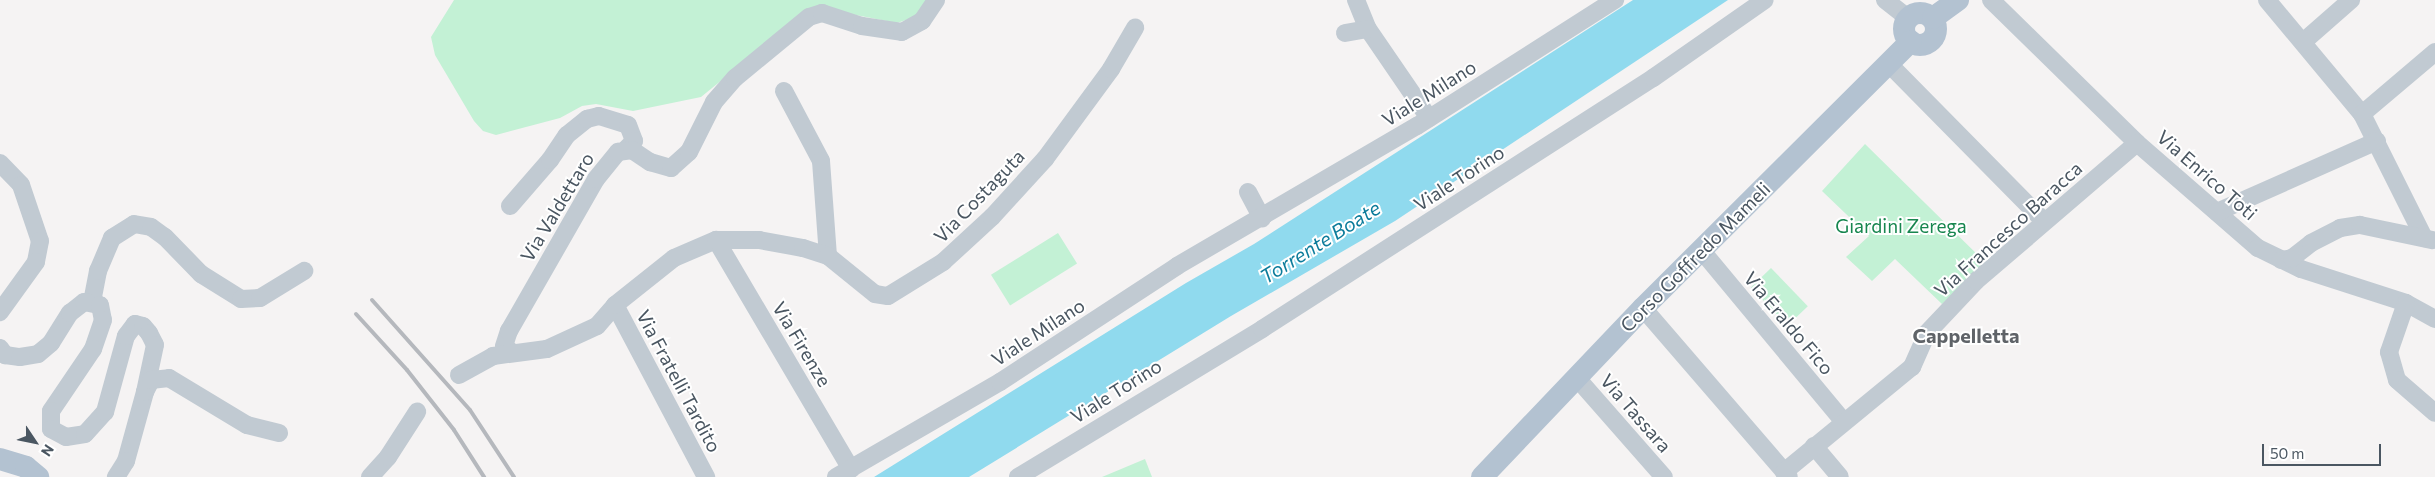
<!DOCTYPE html>
<html>
<head>
<meta charset="utf-8">
<style>
	body { margin:0 }
	#map { position:relative; width:2435px; height:477px; overflow:hidden; background:#f5f3f3; font-family:Commissioner,sans-serif }
	div>[style] { position:absolute }
	.green>* { inset:0; background:#c3f1d5; transform-origin:0 0 }
	.water>* { inset:0; background:#90daee }
	.minor>* { height:18px; margin:-9px; padding:0 9px; transform-origin:9px; border-radius:9px; background:#c1cad2 }
	.major>* { height:22px; margin:-11px; padding:0 11px; transform-origin:11px; border-radius:11px; background:#b3c2d1 }
	.major>.ring { margin:-11px; padding:0; box-sizing:content-box; background:none; border:22px solid #b3c2d1; border-radius:50% }
	.rail>* { height:4px; margin:-2px; padding:0 2px; transform-origin:2px; border-radius:2px; background:#b5b8bd }
	span { translate:-50% -50%; white-space:nowrap; text-align:center; line-height:1.15; -webkit-text-stroke:4px #fff; paint-order:stroke }
	.street-label { font-size:19px; color:#4a5661 }
	.park-label { font-size:19px; color:#17864f }
	.water-label { font-size:20px; color:#0c7c9b; font-style:italic }
	.neighbourhood-label { font-size:20px; color:#5f6368; font-weight:700 }
	.north { position:absolute; left:10px; top:417px; width:50px; height:50px; -webkit-text-stroke:4px #fff; paint-order:stroke; rotate:124deg; font-size:14px; font-weight:700; line-height:20px; text-align:center; color:#4a5661 }
	.north::after { content:''; display:block; margin:auto; width:18px; height:22px; background:#4a5661; clip-path:polygon(50% 0,100% 100%,50% 72%,0 100%) }
	.scale { position:absolute; left:2262px; top:444px; width:119px; height:22px; box-sizing:border-box; border:2px solid #4a5661; border-top:0; padding-left:6px; font-size:15px; line-height:18px; white-space:nowrap; color:#4a5661; -webkit-text-stroke:4px #fff; paint-order:stroke }
</style>
</head>
<body>
<div id="map">
	<div class="green">
		<div style="clip-path:polygon(454px 0,928px 0,915px 17px,897px 23px,825px 9px,733px 71px,701px 97px,633px 111px,596px 104px,582px 106px,560px 118px,496px 135px,483px 131px,474px 121px,435px 55px,431px 37px)"></div>
		<div style="clip-path:polygon(1865px 144px,1986px 263px,1942px 304px,1895px 259px,1872px 281px,1846px 257px,1869px 236px,1822px 191px)"></div>
		<div style="left:1058px;top:233px;width:36px;height:79px;rotate:58deg"></div>
		<div style="left:1771px;top:268px;width:53px;height:28px;rotate:46deg"></div>
		<div style="clip-path:polygon(1145px 459px,1152px 477px,1102px 477px)"></div>
	</div>
	<div class="water">
		<div style="clip-path:polygon(1633px 0,1728px 0,1395px 221px,1231px 316px,969px 477px,874px 477px,1186px 283px,1254px 244px)"></div>
	</div>
	<div class="minor">
		<div style="left:1356px;top:0;width:31px;rotate:68deg"></div>
		<div style="left:1368px;top:29px;width:108px;rotate:55.6deg"></div>
		<div style="left:1885px;top:0;width:29px;rotate:38deg"></div>
		<div style="left:1991px;top:0;width:204px;rotate:44.4deg"></div>
		<div style="left:2137px;top:143px;width:160px;rotate:41deg"></div>
		<div style="left:2258px;top:248px;width:48px;rotate:26deg"></div>
		<div style="left:2301px;top:269px;width:110px;rotate:17.9deg"></div>
		<div style="left:2406px;top:303px;width:33px;rotate:29deg"></div>
		<div style="left:2267px;top:0;width:148px;rotate:50.2deg"></div>
		<div style="left:2362px;top:114px;width:139px;rotate:63.4deg"></div>
		<div style="left:1345px;top:33px;width:23px;rotate:-10deg"></div>
		<div style="left:2303px;top:42px;width:64px;rotate:-41.2deg"></div>
		<div style="left:1889px;top:64px;width:221px;rotate:45.4deg"></div>
		<div style="left:784px;top:91px;width:79px;rotate:62.1deg"></div>
		<div style="left:821px;top:161px;width:95px;rotate:85.8deg"></div>
		<div style="left:2362px;top:114px;width:96px;rotate:-40.3deg"></div>
		<div style="left:0;top:163px;width:30px;rotate:46deg"></div>
		<div style="left:21px;top:185px;width:59px;rotate:71.3deg"></div>
		<div style="left:40px;top:241px;width:21px;rotate:101deg"></div>
		<div style="left:36px;top:262px;width:62px;rotate:125.8deg"></div>
		<div style="left:1248px;top:192px;width:30px;rotate:62deg"></div>
		<div style="left:510px;top:206px;width:61px;rotate:-49deg"></div>
		<div style="left:550px;top:160px;width:30px;rotate:-56deg"></div>
		<div style="left:567px;top:135px;width:26px;rotate:-39deg"></div>
		<div style="left:587px;top:119px;width:12px;rotate:-14deg"></div>
		<div style="left:599px;top:116px;width:30px;rotate:17deg"></div>
		<div style="left:628px;top:125px;width:17px;rotate:69deg"></div>
		<div style="left:634px;top:141px;width:11px;rotate:135deg"></div>
		<div style="left:2217px;top:212px;width:175px;rotate:-23.9deg"></div>
		<div style="left:716px;top:240px;width:266px;rotate:59.5deg"></div>
		<div style="left:1702px;top:251px;width:222px;rotate:50.3deg"></div>
		<div style="left:2281px;top:260px;width:11px;rotate:-10deg"></div>
		<div style="left:2292px;top:258px;width:24px;rotate:-38deg"></div>
		<div style="left:2311px;top:243px;width:33px;rotate:-27deg"></div>
		<div style="left:2340px;top:228px;width:20px;rotate:-9deg"></div>
		<div style="left:2360px;top:225px;width:74px;rotate:11.8deg"></div>
		<div style="left:92px;top:302px;width:32px;rotate:-79deg"></div>
		<div style="left:98px;top:271px;width:36px;rotate:-67deg"></div>
		<div style="left:112px;top:238px;width:26px;rotate:-32deg"></div>
		<div style="left:134px;top:224px;width:17px;rotate:10deg"></div>
		<div style="left:151px;top:227px;width:17px;rotate:36deg"></div>
		<div style="left:165px;top:237px;width:52px;rotate:45.8deg"></div>
		<div style="left:201px;top:274px;width:47px;rotate:32deg"></div>
		<div style="left:241px;top:299px;width:19px;rotate:-3deg"></div>
		<div style="left:260px;top:298px;width:52px;rotate:-31.5deg"></div>
		<div style="left:2406px;top:303px;width:52px;rotate:109.1deg"></div>
		<div style="left:2389px;top:352px;width:29px;rotate:74deg"></div>
		<div style="left:2397px;top:380px;width:50px;rotate:41deg"></div>
		<div style="left:615px;top:305px;width:195px;rotate:62.1deg"></div>
		<div style="left:1643px;top:308px;width:223px;rotate:49.2deg"></div>
		<div style="left:0;top:348px;width:9px;rotate:54deg"></div>
		<div style="left:5px;top:355px;width:15px;rotate:8deg"></div>
		<div style="left:20px;top:357px;width:18px;rotate:-9deg"></div>
		<div style="left:38px;top:354px;width:17px;rotate:-40deg"></div>
		<div style="left:51px;top:343px;width:36px;rotate:-58deg"></div>
		<div style="left:70px;top:313px;width:18px;rotate:-38deg"></div>
		<div style="left:84px;top:302px;width:16px;rotate:11deg"></div>
		<div style="left:100px;top:305px;width:15px;rotate:79deg"></div>
		<div style="left:103px;top:320px;width:31px;rotate:109deg"></div>
		<div style="left:93px;top:349px;width:75px;rotate:124.1deg"></div>
		<div style="left:51px;top:411px;width:18px;rotate:90deg"></div>
		<div style="left:51px;top:429px;width:17px;rotate:28deg"></div>
		<div style="left:66px;top:437px;width:19px;rotate:-9deg"></div>
		<div style="left:85px;top:434px;width:30px;rotate:-48deg"></div>
		<div style="left:105px;top:412px;width:79px;rotate:-74.6deg"></div>
		<div style="left:126px;top:336px;width:15px;rotate:-53deg"></div>
		<div style="left:135px;top:324px;width:8px;rotate:14deg"></div>
		<div style="left:143px;top:326px;width:9px;rotate:49deg"></div>
		<div style="left:149px;top:333px;width:13px;rotate:63deg"></div>
		<div style="left:155px;top:345px;width:48px;rotate:102deg"></div>
		<div style="left:145px;top:392px;width:72px;rotate:105.4deg"></div>
		<div style="left:126px;top:461px;width:19px;rotate:122deg"></div>
		<div style="left:513px;top:353px;width:11px;rotate:-142deg"></div>
		<div style="left:504px;top:346px;width:16px;rotate:-72deg"></div>
		<div style="left:509px;top:331px;width:175px;rotate:-60.2deg"></div>
		<div style="left:596px;top:179px;width:35px;rotate:-51deg"></div>
		<div style="left:618px;top:152px;width:14px;rotate:-8deg"></div>
		<div style="left:632px;top:150px;width:22px;rotate:34deg"></div>
		<div style="left:650px;top:162px;width:22px;rotate:16deg"></div>
		<div style="left:671px;top:168px;width:24px;rotate:-42deg"></div>
		<div style="left:689px;top:152px;width:56px;rotate:-63.4deg"></div>
		<div style="left:714px;top:102px;width:32px;rotate:-49deg"></div>
		<div style="left:735px;top:78px;width:96px;rotate:-39.5deg"></div>
		<div style="left:809px;top:17px;width:14px;rotate:-17deg"></div>
		<div style="left:822px;top:13px;width:42px;rotate:18deg"></div>
		<div style="left:862px;top:26px;width:40px;rotate:8.5deg"></div>
		<div style="left:902px;top:32px;width:23px;rotate:-29deg"></div>
		<div style="left:922px;top:21px;width:25px;rotate:-56deg"></div>
		<div style="left:459px;top:375px;width:39px;rotate:-29deg"></div>
		<div style="left:493px;top:356px;width:54px;rotate:-7.4deg"></div>
		<div style="left:547px;top:349px;width:55px;rotate:-24.7deg"></div>
		<div style="left:597px;top:326px;width:28px;rotate:-49deg"></div>
		<div style="left:615px;top:305px;width:75px;rotate:-38.5deg"></div>
		<div style="left:674px;top:258px;width:46px;rotate:-23.2deg"></div>
		<div style="left:716px;top:240px;width:43px"></div>
		<div style="left:759px;top:240px;width:45px;rotate:10.3deg"></div>
		<div style="left:803px;top:248px;width:26px;rotate:18deg"></div>
		<div style="left:828px;top:256px;width:60px;rotate:39deg"></div>
		<div style="left:875px;top:294px;width:13px;rotate:9deg"></div>
		<div style="left:888px;top:296px;width:65px;rotate:-31.7deg"></div>
		<div style="left:943px;top:262px;width:67px;rotate:-42.6deg"></div>
		<div style="left:992px;top:217px;width:79px;rotate:-47.6deg"></div>
		<div style="left:1045px;top:159px;width:112px;rotate:-53.7deg"></div>
		<div style="left:1111px;top:69px;width:48px;rotate:-59.7deg"></div>
		<div style="left:1576px;top:377px;width:133px;rotate:48.7deg"></div>
		<div style="left:145px;top:392px;width:13px;rotate:-63deg"></div>
		<div style="left:151px;top:380px;width:18px;rotate:-6deg"></div>
		<div style="left:169px;top:378px;width:91px;rotate:31.1deg"></div>
		<div style="left:247px;top:425px;width:33px;rotate:14deg"></div>
		<div style="left:1814px;top:446px;width:40px;rotate:50deg"></div>
		<div style="left:1784px;top:472px;width:166px;rotate:-39.4deg"></div>
		<div style="left:1912px;top:367px;width:37px;rotate:-66deg"></div>
		<div style="left:1927px;top:333px;width:71px;rotate:-46.7deg"></div>
		<div style="left:1976px;top:281px;width:212px;rotate:-40.6deg"></div>
		<div style="left:370px;top:477px;width:27px;rotate:-48deg"></div>
		<div style="left:388px;top:457px;width:54px;rotate:-57.2deg"></div>
		<div style="left:836px;top:477px;width:190px;rotate:-30.1deg"></div>
		<div style="left:1000px;top:382px;width:212px;rotate:-33.2deg"></div>
		<div style="left:1177px;top:266px;width:278px;rotate:-30.3deg"></div>
		<div style="left:1417px;top:126px;width:235px;rotate:-32.5deg"></div>
		<div style="left:1018px;top:477px;width:285px;rotate:-31.2deg"></div>
		<div style="left:1262px;top:329px;width:465px;rotate:-32.7deg"></div>
		<div style="left:1653px;top:78px;width:136px;rotate:-34.9deg"></div>
	</div>
	<div class="major">
		<div class="ring" style="left:1904px;top:13px;width:10px;height:10px"></div>
		<div style="left:1933px;top:18px;width:31px;rotate:-36deg"></div>
		<div style="left:0;top:459px;width:27px;rotate:17deg"></div>
		<div style="left:26px;top:467px;width:16px;rotate:40deg"></div>
		<div style="left:1482px;top:477px;width:233px;rotate:-46.4deg"></div>
		<div style="left:1643px;top:308px;width:378px;rotate:-44.9deg"></div>
	</div>
	<div class="rail">
		<div style="left:372px;top:300px;width:147px;rotate:48.3deg"></div>
		<div style="left:470px;top:410px;width:80px;rotate:56.7deg"></div>
		<div style="left:356px;top:314px;width:76px;rotate:47.7deg"></div>
		<div style="left:407px;top:370px;width:76px;rotate:51.9deg"></div>
		<div style="left:454px;top:430px;width:56px;rotate:57.4deg"></div>
	</div>
	<div class="street-label">
		<span style="left:1429px;top:93px;rotate:-32deg">Viale Milano</span>
		<span style="left:2207px;top:175px;rotate:41deg">Via Enrico Toti</span>
		<span style="left:1459px;top:178px;rotate:-33deg">Viale Torino</span>
		<span style="left:979px;top:196px;rotate:-46deg">Via Costaguta</span>
		<span style="left:557px;top:207px;rotate:-59deg">Via Valdettaro</span>
		<span style="left:2008px;top:229px;rotate:-42deg">Via Francesco Baracca</span>
		<span style="left:1695px;top:257px;rotate:-45deg">Corso Goffredo Mameli</span>
		<span style="left:1789px;top:323px;rotate:50deg">Via Eraldo Fico</span>
		<span style="left:1038px;top:332px;rotate:-33deg">Viale Milano</span>
		<span style="left:802px;top:344px;rotate:59deg">Via Firenze</span>
		<span style="left:679px;top:381px;rotate:62deg">Via Fratelli Tardito</span>
		<span style="left:1116px;top:391px;rotate:-32deg">Viale Torino</span>
		<span style="left:1636px;top:413px;rotate:49deg">Via Tassara</span>
	</div>
	<div class="park-label">
		<span style="left:1901px;top:226px">Giardini Zerega</span>
	</div>
	<div class="water-label">
		<span style="left:1320px;top:242px;rotate:-32deg">Torrente Boate</span>
	</div>
	<div class="neighbourhood-label">
		<span style="left:1966px;top:335px">Cappelletta</span>
	</div>
	<div class="north">N</div>
	<div class="scale">50 m</div>
</div>
</body>
</html>
